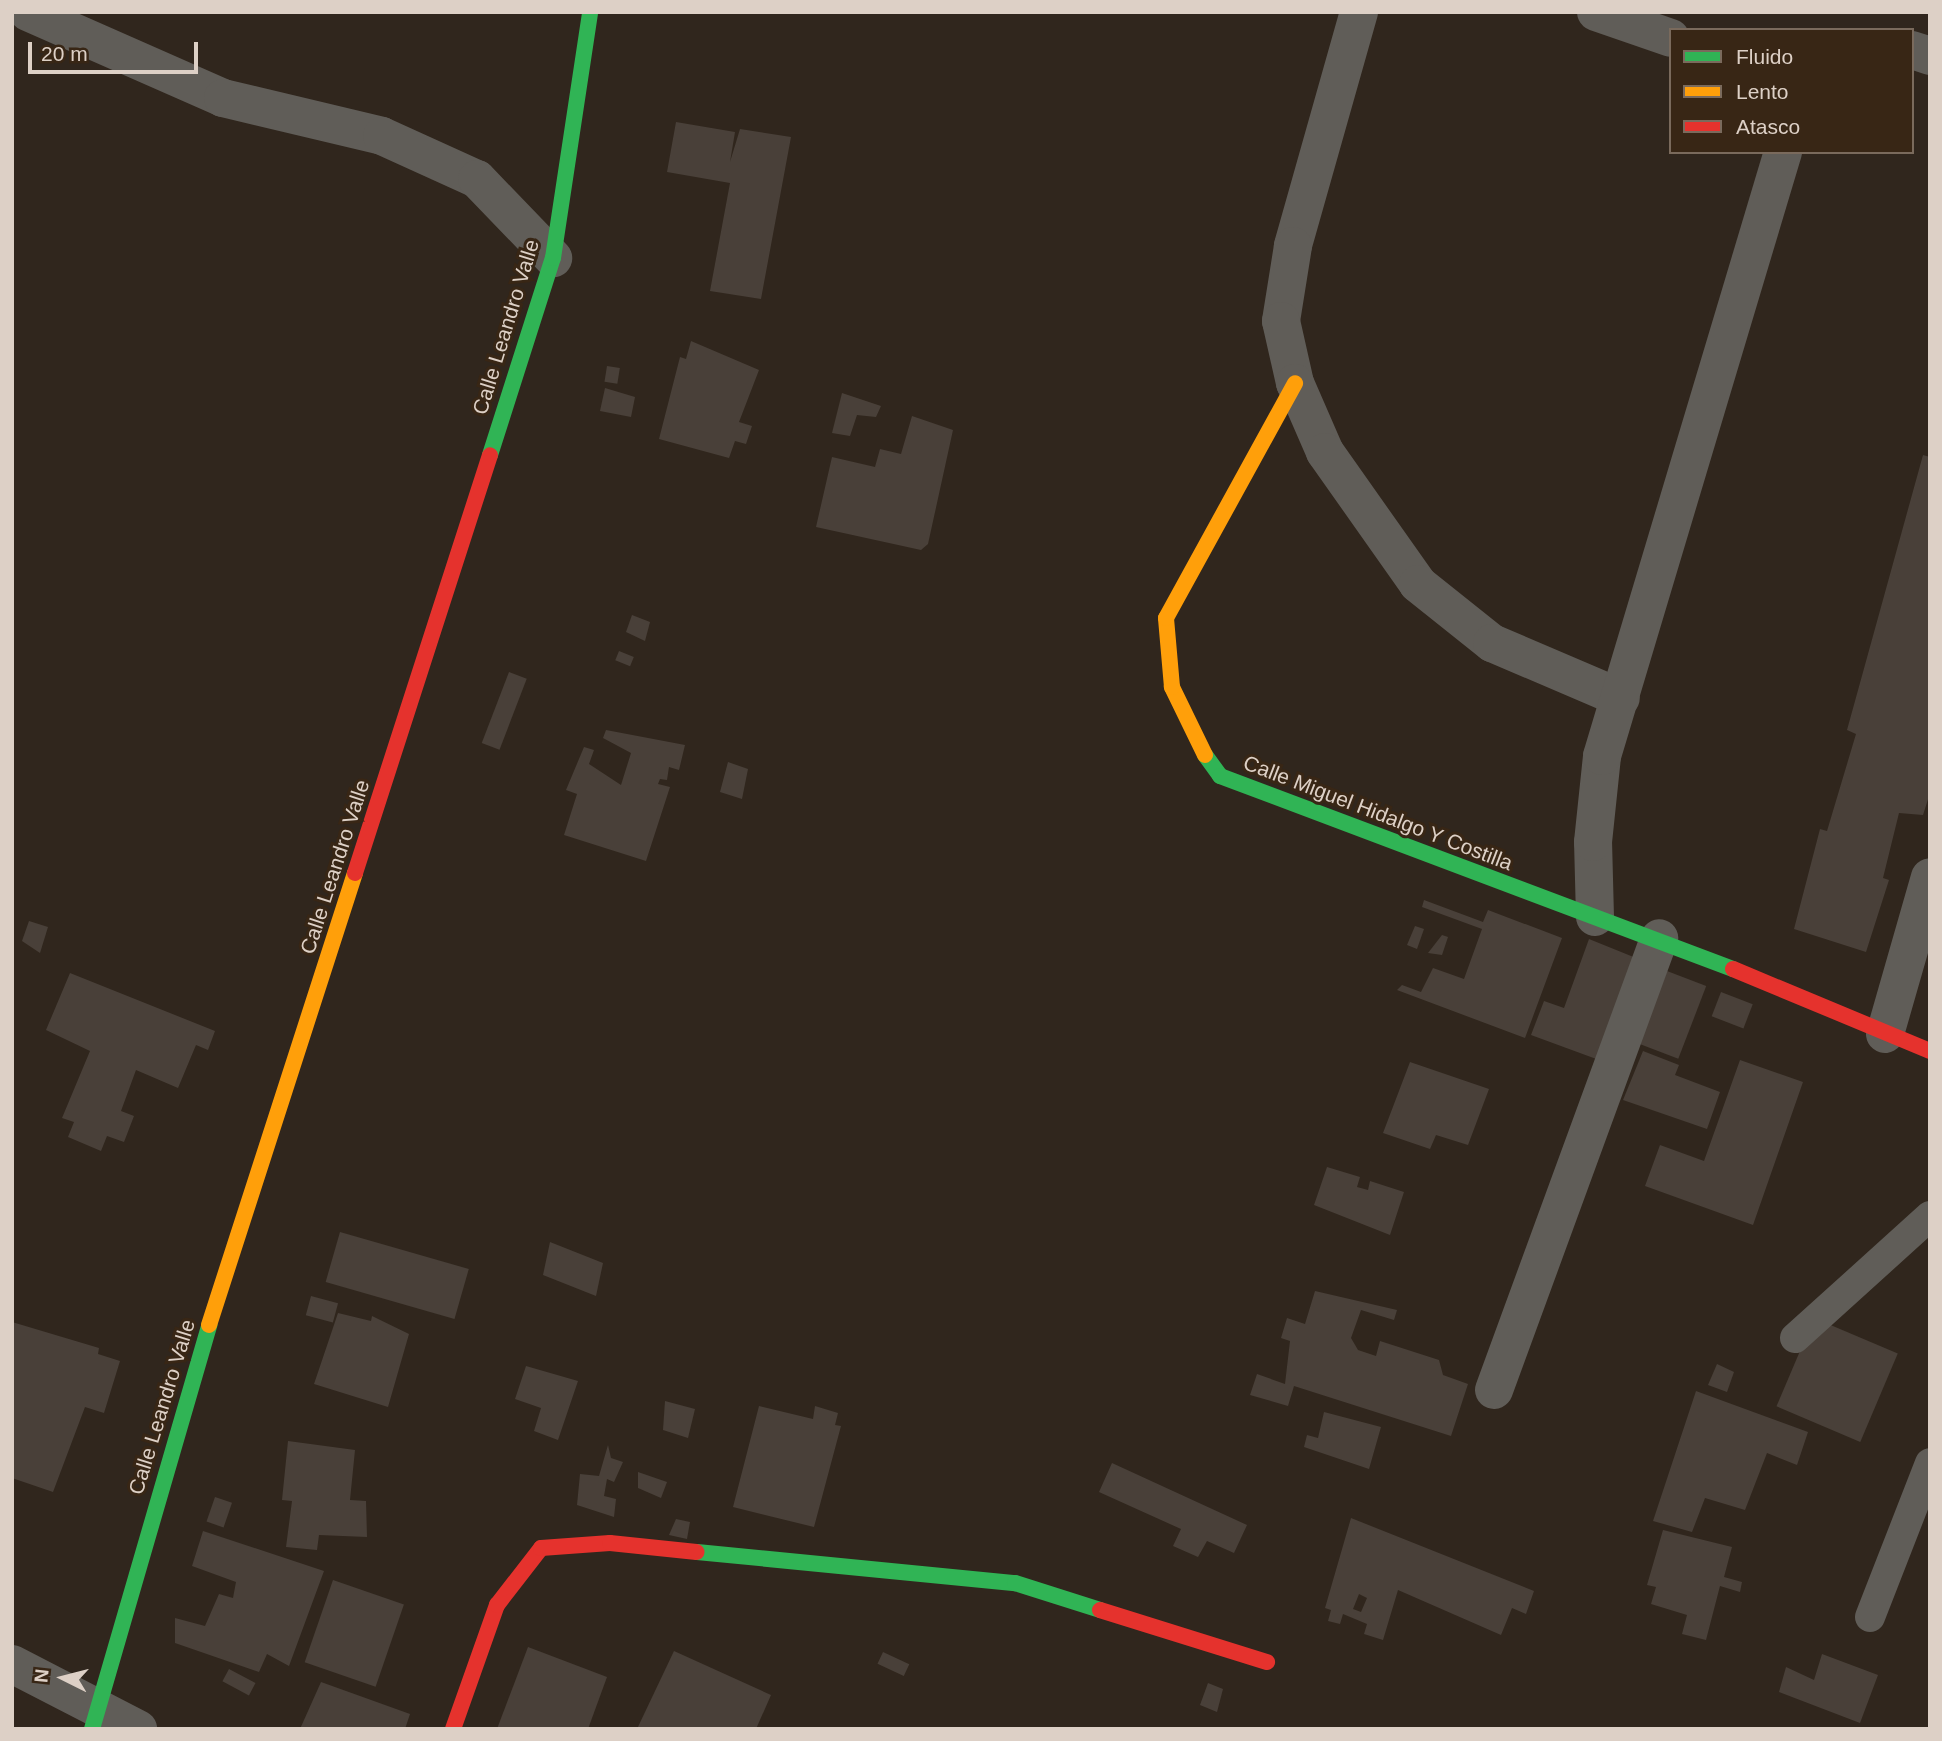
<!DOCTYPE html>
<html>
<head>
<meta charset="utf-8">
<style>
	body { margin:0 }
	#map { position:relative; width:1942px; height:1741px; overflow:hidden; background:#30261d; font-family:Helvetica,sans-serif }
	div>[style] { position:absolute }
	.building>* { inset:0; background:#494039; transform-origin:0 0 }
	.lane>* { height:30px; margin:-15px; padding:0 15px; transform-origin:15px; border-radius:15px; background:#605d58 }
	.street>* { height:38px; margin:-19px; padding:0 19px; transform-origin:19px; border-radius:19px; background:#605d58 }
	.fast>* { height:16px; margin:-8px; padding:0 8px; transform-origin:8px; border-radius:8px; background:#30b455 }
	.slow>* { height:16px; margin:-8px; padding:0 8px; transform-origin:8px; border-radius:8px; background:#ff9f0a }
	.jam>* { height:16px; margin:-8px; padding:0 8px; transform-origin:8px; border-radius:8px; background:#e5322d }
	span { translate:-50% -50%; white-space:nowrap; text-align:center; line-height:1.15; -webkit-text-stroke:6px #382615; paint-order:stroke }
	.street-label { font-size:21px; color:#ddd0c6 }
	.frame { position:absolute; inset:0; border:14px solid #ddd0c6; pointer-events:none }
	.legend { position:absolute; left:1669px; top:28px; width:245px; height:126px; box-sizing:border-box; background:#382615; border:2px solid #7a6a5c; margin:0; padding:9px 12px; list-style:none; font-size:21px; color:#ddd0c6 }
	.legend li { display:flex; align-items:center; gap:14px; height:35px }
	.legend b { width:35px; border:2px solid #7a6a5c }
	.north { position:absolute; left:28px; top:1643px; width:70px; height:70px; -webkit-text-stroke:5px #382615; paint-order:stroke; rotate:276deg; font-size:19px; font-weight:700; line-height:28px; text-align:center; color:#ddd0c6 }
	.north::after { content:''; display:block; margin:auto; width:24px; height:32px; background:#ddd0c6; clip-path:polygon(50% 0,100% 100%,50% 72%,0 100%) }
	.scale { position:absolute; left:28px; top:42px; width:170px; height:32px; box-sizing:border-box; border:4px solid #ddd0c6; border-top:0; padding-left:9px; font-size:21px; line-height:24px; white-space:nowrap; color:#ddd0c6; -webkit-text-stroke:5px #382615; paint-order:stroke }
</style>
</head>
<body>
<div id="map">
	<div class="building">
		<div style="clip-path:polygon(676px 122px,735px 132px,730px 162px,740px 129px,791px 137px,761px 299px,710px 291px,730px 183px,667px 172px)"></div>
		<div style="clip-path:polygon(691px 341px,759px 370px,739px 422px,752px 426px,746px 444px,735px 441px,729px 458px,659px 439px,680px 357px,686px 359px)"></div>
		<div style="left:607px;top:366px;width:13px;height:16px;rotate:9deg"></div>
		<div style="clip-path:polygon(605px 388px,635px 397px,631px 417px,600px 411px)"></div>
		<div style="clip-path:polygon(842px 393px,881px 406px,876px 417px,857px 415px,850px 436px,832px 433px)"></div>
		<div style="clip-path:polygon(912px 416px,953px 430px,928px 544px,921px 550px,816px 527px,832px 457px,875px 467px,880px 449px,901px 454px)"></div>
		<div style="clip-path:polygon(1923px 455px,1930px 457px,1930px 793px,1923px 815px,1899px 813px,1883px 878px,1889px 880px,1866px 952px,1794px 929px,1820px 829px,1827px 831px,1856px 734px,1847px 730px)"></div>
		<div style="clip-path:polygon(632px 615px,650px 622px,645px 641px,626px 632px)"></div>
		<div style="left:619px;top:651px;width:16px;height:10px;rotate:22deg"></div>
		<div style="left:509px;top:672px;width:19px;height:76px;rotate:21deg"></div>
		<div style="clip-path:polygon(606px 730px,685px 745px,679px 770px,669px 767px,667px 780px,660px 779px,658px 784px,670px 787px,646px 861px,564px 835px,577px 794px,566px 790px,584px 747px,594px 750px,589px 764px,621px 785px,631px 753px,603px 738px)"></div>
		<div style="clip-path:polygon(728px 762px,748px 769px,742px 799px,720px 792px)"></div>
		<div style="clip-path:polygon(1424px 900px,1483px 922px,1488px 910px,1562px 938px,1525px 1038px,1397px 990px,1402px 985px,1421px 992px,1433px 968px,1464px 979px,1482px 929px,1422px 907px)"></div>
		<div style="clip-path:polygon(29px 921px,48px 927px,40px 953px,22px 941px)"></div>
		<div style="clip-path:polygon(1415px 926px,1424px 929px,1417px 949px,1407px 945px)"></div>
		<div style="clip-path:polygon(1442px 935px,1448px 937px,1442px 955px,1428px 953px)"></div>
		<div style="clip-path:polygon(1589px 939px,1636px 958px,1599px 1060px,1531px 1035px,1544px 1001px,1564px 1008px)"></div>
		<div style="left:1667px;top:971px;width:42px;height:78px;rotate:21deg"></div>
		<div style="clip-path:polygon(70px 973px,215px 1031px,208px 1050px,196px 1045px,178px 1088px,136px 1070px,121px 1111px,134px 1116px,124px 1142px,107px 1136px,101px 1151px,68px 1137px,74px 1122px,62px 1118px,90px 1051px,46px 1030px)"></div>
		<div style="left:1721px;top:992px;width:34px;height:26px;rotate:21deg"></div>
		<div style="clip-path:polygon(1643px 1051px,1679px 1065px,1675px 1075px,1720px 1092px,1707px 1129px,1623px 1100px)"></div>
		<div style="clip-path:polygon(1740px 1060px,1803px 1082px,1753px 1225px,1645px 1186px,1660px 1145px,1704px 1161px)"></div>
		<div style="clip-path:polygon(1410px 1062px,1489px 1089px,1468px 1145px,1436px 1135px,1430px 1149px,1383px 1133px)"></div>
		<div style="clip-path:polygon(1327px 1167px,1360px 1177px,1357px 1187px,1368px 1190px,1370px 1181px,1404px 1192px,1390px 1235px,1314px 1205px)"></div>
		<div style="left:340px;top:1232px;width:134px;height:52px;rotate:16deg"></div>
		<div style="clip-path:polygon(550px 1242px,603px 1263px,596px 1296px,543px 1275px)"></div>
		<div style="clip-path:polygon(1315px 1291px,1397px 1310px,1394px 1320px,1361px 1310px,1351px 1338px,1358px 1350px,1376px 1356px,1380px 1341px,1439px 1360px,1443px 1375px,1468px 1384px,1451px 1436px,1294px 1386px,1288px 1406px,1250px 1395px,1257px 1374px,1285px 1384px,1290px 1341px,1281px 1338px,1287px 1318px,1305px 1324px)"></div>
		<div style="left:311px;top:1296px;width:28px;height:20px;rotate:15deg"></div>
		<div style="clip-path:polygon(338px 1313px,371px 1321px,372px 1316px,409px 1334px,388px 1407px,314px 1384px)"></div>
		<div style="left:1814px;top:1318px;width:91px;height:96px;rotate:23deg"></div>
		<div style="clip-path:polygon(12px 1322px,99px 1348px,98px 1354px,120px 1361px,104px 1413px,85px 1407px,53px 1492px,12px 1478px)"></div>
		<div style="clip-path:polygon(1717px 1364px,1734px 1372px,1727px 1392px,1708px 1385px)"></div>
		<div style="clip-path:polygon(526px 1366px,578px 1381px,558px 1440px,534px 1431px,541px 1408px,515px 1399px)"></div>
		<div style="clip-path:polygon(1696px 1391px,1808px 1432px,1797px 1465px,1767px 1453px,1745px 1510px,1705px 1498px,1692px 1532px,1653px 1521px)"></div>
		<div style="clip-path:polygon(665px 1401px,695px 1409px,688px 1438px,663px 1430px)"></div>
		<div style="clip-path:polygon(759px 1406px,813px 1419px,815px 1406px,838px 1413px,835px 1425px,841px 1426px,814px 1527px,733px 1507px)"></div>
		<div style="clip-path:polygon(1324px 1412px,1381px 1427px,1369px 1469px,1304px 1447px,1307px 1435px,1318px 1438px)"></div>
		<div style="clip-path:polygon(288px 1441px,355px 1450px,350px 1500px,366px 1501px,367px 1537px,319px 1535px,317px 1550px,286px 1547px,292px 1501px,282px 1500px)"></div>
		<div style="clip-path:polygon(608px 1445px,611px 1458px,623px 1462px,614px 1482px,607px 1479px,604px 1496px,616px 1499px,614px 1517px,577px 1505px,580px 1474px,599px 1476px)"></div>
		<div style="clip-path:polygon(1112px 1463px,1247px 1525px,1234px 1553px,1207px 1541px,1198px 1557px,1173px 1546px,1181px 1529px,1099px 1492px)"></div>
		<div style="clip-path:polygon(638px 1472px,667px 1482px,661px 1498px,638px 1488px)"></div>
		<div style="left:215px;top:1497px;width:18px;height:26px;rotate:19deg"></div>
		<div style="clip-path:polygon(evenodd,1351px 1518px,1534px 1591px,1526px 1614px,1512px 1608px,1501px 1635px,1398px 1590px,1383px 1640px,1364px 1634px,1367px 1624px,1343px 1614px,1340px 1624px,1328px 1621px,1331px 1610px,1325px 1608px,1351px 1518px,1359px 1594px,1367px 1598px,1361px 1612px,1353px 1609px,1359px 1594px)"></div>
		<div style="clip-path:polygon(676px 1519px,690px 1522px,687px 1539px,669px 1535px)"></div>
		<div style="clip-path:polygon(1663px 1530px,1732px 1547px,1724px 1577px,1742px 1582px,1740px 1592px,1720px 1586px,1706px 1640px,1682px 1634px,1687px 1615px,1651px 1604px,1656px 1587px,1647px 1585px)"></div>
		<div style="clip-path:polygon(203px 1531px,324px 1571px,289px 1666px,267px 1654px,259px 1672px,175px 1643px,175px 1618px,205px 1626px,219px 1594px,233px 1598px,236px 1582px,192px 1566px)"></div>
		<div style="left:333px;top:1580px;width:75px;height:87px;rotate:19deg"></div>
		<div style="clip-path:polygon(528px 1647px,607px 1677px,588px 1729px,497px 1729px)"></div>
		<div style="clip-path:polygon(674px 1651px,771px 1695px,756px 1729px,637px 1729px)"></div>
		<div style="left:883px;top:1652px;width:29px;height:13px;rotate:25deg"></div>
		<div style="clip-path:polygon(1822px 1654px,1878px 1675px,1860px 1723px,1779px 1692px,1786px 1667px,1814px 1680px)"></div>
		<div style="left:229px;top:1669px;width:30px;height:14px;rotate:28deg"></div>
		<div style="clip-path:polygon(321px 1682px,410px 1714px,405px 1729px,300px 1729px)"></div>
		<div style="clip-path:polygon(1208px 1683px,1223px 1689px,1217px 1712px,1200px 1705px)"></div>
	</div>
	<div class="lane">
		<div style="left:1795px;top:1338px;width:182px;rotate:-42.1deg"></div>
		<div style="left:1870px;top:1617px;width:165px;rotate:-68.7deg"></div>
	</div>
	<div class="street">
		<div style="left:28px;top:12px;width:213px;rotate:23.8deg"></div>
		<div style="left:223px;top:98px;width:163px;rotate:13.4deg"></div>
		<div style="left:382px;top:136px;width:104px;rotate:24.4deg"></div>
		<div style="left:477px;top:179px;width:110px;rotate:46.1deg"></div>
		<div style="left:1359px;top:12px;width:243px;rotate:105.8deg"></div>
		<div style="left:1293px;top:246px;width:76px;rotate:99.1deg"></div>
		<div style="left:1281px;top:321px;width:64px;rotate:77.3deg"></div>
		<div style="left:1295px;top:383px;width:75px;rotate:66.5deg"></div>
		<div style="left:1325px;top:452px;width:161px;rotate:54.8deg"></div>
		<div style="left:1418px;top:584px;width:95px;rotate:38.6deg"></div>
		<div style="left:1492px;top:643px;width:140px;rotate:23.1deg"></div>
		<div style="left:1596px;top:12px;width:79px;rotate:19.1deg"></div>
		<div style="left:1912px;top:50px;width:19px;rotate:18deg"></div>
		<div style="left:1595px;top:917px;width:75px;rotate:-91.5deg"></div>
		<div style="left:1593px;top:842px;width:86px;rotate:-84deg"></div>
		<div style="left:1602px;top:756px;width:631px;rotate:-73.32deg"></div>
		<div style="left:1885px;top:1034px;width:163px;rotate:-74deg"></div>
		<div style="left:1494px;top:1390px;width:481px;rotate:-69.9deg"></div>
		<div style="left:12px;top:1664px;width:142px;rotate:27.3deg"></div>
	</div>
	<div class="fast">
		<div style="left:490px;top:455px;width:207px;rotate:-72.3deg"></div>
		<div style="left:553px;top:258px;width:249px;rotate:-81.4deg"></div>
		<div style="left:1205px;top:755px;width:26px;rotate:54deg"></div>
		<div style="left:1220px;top:776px;width:548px;rotate:20.62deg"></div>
		<div style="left:697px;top:1552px;width:320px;rotate:5.6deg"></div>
		<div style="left:1015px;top:1583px;width:89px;rotate:17.6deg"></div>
		<div style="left:92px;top:1729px;width:421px;rotate:-73.8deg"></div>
	</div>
	<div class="slow">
		<div style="left:1205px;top:755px;width:76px;rotate:-115.9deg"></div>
		<div style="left:1172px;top:687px;width:69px;rotate:-95deg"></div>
		<div style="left:1166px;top:618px;width:268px;rotate:-61.2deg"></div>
		<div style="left:209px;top:1325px;width:475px;rotate:-72.1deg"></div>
	</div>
	<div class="jam">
		<div style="left:355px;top:873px;width:439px;rotate:-72.1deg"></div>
		<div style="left:1733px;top:969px;width:213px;rotate:22.6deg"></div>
		<div style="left:1100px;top:1610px;width:175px;rotate:17.3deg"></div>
		<div style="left:453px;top:1729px;width:132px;rotate:-70.5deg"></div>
		<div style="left:497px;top:1605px;width:72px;rotate:-52.3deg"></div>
		<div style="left:541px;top:1548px;width:69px;rotate:-4.1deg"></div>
		<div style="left:610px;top:1543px;width:87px;rotate:5.9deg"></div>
	</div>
	<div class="street-label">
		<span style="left:506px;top:327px;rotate:-73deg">Calle Leandro Valle</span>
		<span style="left:1378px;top:813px;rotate:21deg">Calle Miguel Hidalgo Y Costilla</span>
		<span style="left:335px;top:867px;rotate:-72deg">Calle Leandro Valle</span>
		<span style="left:162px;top:1407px;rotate:-73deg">Calle Leandro Valle</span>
	</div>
	<div class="frame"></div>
	<ul class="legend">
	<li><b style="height:9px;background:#30b455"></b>Fluido</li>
	<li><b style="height:9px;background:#ff9f0a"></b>Lento</li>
	<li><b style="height:9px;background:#e5322d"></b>Atasco</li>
	</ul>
	<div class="north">N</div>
	<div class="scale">20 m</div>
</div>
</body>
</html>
